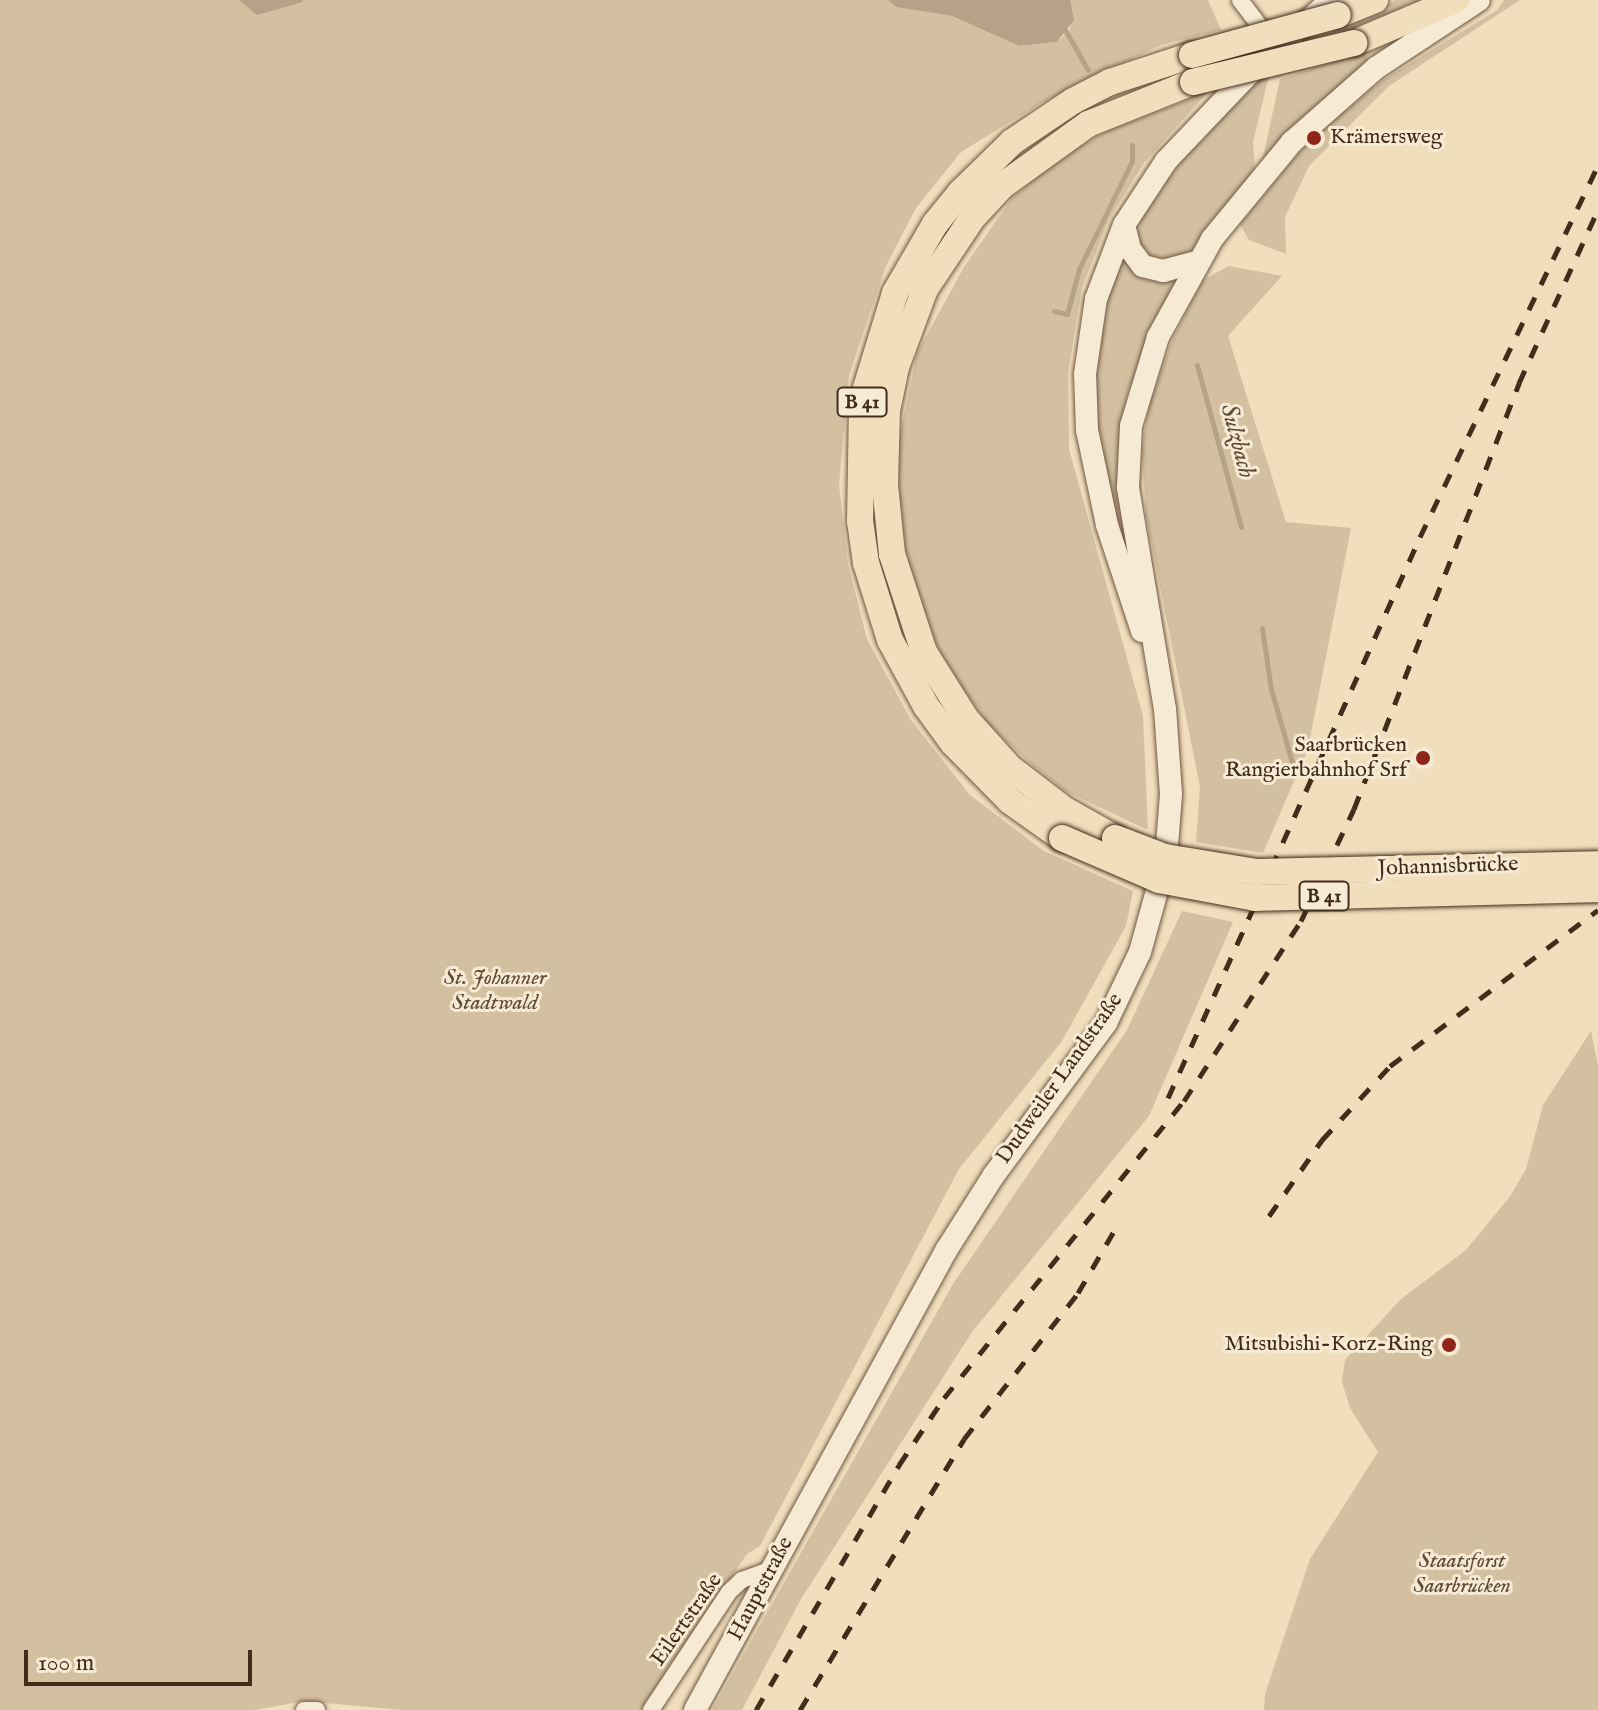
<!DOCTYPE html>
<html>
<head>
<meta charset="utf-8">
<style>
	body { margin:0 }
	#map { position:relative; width:1598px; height:1710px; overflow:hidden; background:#f1debd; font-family:"IM FELL English",serif }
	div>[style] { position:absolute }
	.green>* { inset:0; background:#d3c0a1 }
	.water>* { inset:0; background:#b6a286 }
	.stream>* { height:5px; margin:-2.5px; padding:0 2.5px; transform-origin:2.5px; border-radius:2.5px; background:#b6a286 }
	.roads { filter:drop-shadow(0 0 2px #6e5943) drop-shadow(0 0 2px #6e5943) }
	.minor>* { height:16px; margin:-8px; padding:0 8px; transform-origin:8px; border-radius:8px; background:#f6ead4 }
	.secondary>* { height:22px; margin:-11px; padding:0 11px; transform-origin:11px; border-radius:11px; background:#f6ead4 }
	.trunk>* { height:26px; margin:-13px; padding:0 13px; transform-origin:13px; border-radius:13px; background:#f1debd }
	.rail>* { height:5px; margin-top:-2.5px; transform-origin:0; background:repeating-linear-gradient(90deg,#422d1a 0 14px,transparent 0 28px) }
	.bridges { filter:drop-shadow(0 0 2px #422d1a) drop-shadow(0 0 2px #422d1a) }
	.trunk-bridge>* { height:26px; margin:-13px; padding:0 13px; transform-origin:13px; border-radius:13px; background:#f1debd }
	.dots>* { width:22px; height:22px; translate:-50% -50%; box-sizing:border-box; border:4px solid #f6ead4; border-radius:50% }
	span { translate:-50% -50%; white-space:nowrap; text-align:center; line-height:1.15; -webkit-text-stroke:6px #f6ead4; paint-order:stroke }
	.shield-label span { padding:2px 6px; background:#f6ead4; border:2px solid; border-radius:6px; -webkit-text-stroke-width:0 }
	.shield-label { font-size:20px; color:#422d1a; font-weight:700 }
	.poi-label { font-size:22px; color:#422d1a }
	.left { translate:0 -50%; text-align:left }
	.right { translate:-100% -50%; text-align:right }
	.street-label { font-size:22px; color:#422d1a }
	.park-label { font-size:22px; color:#5f4a35; font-style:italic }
	.water-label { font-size:24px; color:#5f4a35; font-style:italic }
	.scale { position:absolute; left:24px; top:1650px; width:228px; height:36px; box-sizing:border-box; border:4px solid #422d1a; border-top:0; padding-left:10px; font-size:24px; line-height:28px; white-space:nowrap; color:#422d1a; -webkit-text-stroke:6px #f6ead4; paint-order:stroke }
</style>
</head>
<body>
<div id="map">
	<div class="green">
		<div style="clip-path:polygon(0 0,888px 0,896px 7px,952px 16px,1019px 46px,1057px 42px,1070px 29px,1070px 0,1208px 0,1221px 30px,1161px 45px,1043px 102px,961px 152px,916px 208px,886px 266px,849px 375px,839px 485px,848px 564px,867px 639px,911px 720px,970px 795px,1044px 851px,1133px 891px,1126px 926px,1062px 1041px,959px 1169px,760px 1546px,747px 1554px,641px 1710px,401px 1710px,304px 1701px,255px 1710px,0 1710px)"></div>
		<div style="clip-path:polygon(1396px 0,1434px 0,1351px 30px,1349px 26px)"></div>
		<div style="clip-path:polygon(1504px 0,1520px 0,1389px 86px,1309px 166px,1285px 217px,1286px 254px,1249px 240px,1240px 224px,1306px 144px,1314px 145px,1322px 130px,1383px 80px,1497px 10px)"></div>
		<div style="clip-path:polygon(1365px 52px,1369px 63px,1262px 162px,1280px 79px)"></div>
		<div style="clip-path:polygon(1271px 67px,1253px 142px,1255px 169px,1192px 252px,1176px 259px,1148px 256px,1136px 243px,1142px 214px,1190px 150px)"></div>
		<div style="clip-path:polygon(1207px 93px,1144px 163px,1109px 219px,1082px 288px,1068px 372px,1069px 449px,1143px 716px,1148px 830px,1067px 792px,1031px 764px,989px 725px,950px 672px,925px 621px,909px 569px,897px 507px,898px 443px,917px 353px,964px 267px,1012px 198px,1058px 159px,1108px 130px)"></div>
		<div style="clip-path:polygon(1122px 255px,1164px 281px,1176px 281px,1127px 395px,1122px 427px,1125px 555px,1095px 430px,1094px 372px,1107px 294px)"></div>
		<div style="clip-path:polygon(1229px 266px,1282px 276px,1228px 336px,1286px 522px,1351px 528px,1308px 749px,1263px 853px,1196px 842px,1200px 787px,1146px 515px,1142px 450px,1149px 405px,1172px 341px,1203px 280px)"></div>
		<div style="clip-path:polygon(1182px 911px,1233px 922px,1149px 1116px,972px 1332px,801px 1599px,742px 1710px,712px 1710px,953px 1284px,1127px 1030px)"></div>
		<div style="clip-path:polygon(1591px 1031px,1598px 1066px,1598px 1710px,1264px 1710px,1265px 1694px,1310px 1559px,1378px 1452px,1350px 1408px,1342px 1382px,1345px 1360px,1401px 1299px,1466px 1250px,1511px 1195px,1526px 1169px,1543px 1105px)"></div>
	</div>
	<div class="water">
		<div style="clip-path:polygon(239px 0,303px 0,303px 2px,257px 15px)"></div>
		<div style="clip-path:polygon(888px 0,1070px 0,1074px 20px,1057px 42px,1019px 46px,952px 16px,896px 7px)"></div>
	</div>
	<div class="stream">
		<div style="left:1064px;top:28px;width:48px;rotate:60.3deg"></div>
		<div style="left:1054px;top:311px;width:13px;rotate:13deg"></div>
		<div style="left:1067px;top:314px;width:47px;rotate:-75.1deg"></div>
		<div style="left:1079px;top:269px;width:120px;rotate:-63.9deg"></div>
		<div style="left:1132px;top:161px;width:16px;rotate:-90deg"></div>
		<div style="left:1197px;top:365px;width:168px;rotate:74.8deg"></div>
		<div style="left:1262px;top:628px;width:62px;rotate:81.6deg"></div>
		<div style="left:1271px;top:689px;width:76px;rotate:74deg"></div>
	</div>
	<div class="roads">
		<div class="minor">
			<div style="left:1240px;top:0;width:51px;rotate:52.9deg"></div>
			<div style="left:304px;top:1710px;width:13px"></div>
			<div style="left:651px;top:1710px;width:141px;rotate:-56.5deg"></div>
			<div style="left:729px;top:1592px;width:18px;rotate:-43deg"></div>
			<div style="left:742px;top:1580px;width:30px;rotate:-20deg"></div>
		</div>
		<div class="secondary">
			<div style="left:1124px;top:225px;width:25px;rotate:76deg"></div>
			<div style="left:1130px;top:249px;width:21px;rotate:53deg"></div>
			<div style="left:1143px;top:266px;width:21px;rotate:14deg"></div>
			<div style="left:1163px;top:271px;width:35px;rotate:-15deg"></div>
			<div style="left:1142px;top:631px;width:112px;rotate:-108.3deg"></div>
			<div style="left:1107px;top:525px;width:97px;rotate:-101.9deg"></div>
			<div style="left:1087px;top:430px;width:56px;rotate:-92deg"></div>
			<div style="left:1085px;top:374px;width:76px;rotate:-81.7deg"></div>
			<div style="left:1096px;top:299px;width:79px;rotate:-69.3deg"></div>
			<div style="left:1124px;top:225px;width:77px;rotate:-56.7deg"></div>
			<div style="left:1166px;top:161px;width:116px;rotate:-46.4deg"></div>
			<div style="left:1246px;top:77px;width:115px;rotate:-42.2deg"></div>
			<div style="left:695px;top:1710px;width:525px;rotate:-61.34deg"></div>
			<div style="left:947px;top:1249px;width:88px;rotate:-57.6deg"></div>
			<div style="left:994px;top:1175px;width:189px;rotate:-53.6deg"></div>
			<div style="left:1106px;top:1023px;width:79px;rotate:-64.4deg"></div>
			<div style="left:1140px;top:952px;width:98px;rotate:-74.5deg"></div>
			<div style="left:1166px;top:858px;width:64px;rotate:-85.5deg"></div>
			<div style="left:1171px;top:794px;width:85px;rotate:-94deg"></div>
			<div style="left:1165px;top:709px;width:225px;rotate:-99.5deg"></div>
			<div style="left:1128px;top:487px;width:61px;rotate:-87.2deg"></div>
			<div style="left:1131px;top:426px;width:93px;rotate:-73.1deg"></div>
			<div style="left:1158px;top:337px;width:112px;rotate:-61.1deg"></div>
			<div style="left:1212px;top:239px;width:126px;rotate:-50.5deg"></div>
			<div style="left:1292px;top:142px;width:112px;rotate:-41.4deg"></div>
			<div style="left:1376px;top:68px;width:123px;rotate:-33.4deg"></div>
		</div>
		<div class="trunk">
			<div style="left:1338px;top:15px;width:40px;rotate:-22deg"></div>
			<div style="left:1354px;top:43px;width:111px;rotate:-22.9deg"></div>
			<div style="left:1062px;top:838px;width:64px;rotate:-144.6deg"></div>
			<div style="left:1010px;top:801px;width:81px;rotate:-134.5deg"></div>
			<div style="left:953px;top:743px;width:46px;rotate:-126.1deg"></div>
			<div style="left:926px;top:706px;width:75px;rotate:-118.6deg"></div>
			<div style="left:890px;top:640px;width:81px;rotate:-107.3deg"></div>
			<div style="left:866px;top:563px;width:42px;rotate:-98.1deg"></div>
			<div style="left:860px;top:521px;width:120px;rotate:-89deg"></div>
			<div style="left:862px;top:401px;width:113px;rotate:-73deg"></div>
			<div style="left:895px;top:293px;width:80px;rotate:-59.9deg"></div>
			<div style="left:935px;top:224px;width:40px;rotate:-51deg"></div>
			<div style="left:960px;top:193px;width:73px;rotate:-44.4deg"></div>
			<div style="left:1012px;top:142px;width:73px;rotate:-33.9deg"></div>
			<div style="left:1073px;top:101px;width:42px;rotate:-27.2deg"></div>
			<div style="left:1110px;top:82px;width:86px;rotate:-18.2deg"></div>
			<div style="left:1115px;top:838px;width:57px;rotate:-150.8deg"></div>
			<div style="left:1065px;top:810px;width:69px;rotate:-142.6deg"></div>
			<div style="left:1010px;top:768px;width:66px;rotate:-131.9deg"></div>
			<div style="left:966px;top:719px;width:79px;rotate:-122.1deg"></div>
			<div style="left:924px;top:652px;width:103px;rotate:-108.1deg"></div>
			<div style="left:892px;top:554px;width:69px;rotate:-95.8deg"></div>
			<div style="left:885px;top:485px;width:74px;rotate:-88.5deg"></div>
			<div style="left:887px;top:411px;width:45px;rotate:-78.4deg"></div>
			<div style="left:896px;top:367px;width:83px;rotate:-69.6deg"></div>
			<div style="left:925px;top:289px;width:87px;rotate:-56.3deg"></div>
			<div style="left:973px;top:217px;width:42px;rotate:-46.9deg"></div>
			<div style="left:1002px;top:186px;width:106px;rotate:-35.8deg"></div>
			<div style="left:1088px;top:124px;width:113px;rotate:-21.8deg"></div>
		</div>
	</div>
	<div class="rail">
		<div style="left:1168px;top:1098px;width:615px;rotate:-65.81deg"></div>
		<div style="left:1420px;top:537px;width:412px;rotate:-64.4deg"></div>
		<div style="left:1269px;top:1216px;width:93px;rotate:-55.1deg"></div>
		<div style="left:1322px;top:1140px;width:100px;rotate:-47.4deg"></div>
		<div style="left:1390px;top:1066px;width:260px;rotate:-36.9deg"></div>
		<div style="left:756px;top:1710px;width:284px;rotate:-59.7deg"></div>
		<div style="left:899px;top:1465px;width:81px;rotate:-56.1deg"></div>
		<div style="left:944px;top:1398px;width:382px;rotate:-51.1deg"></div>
		<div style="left:1184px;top:1101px;width:215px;rotate:-57deg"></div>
		<div style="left:1301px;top:921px;width:124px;rotate:-64.7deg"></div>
		<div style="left:1354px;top:809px;width:457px;rotate:-68.8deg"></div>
		<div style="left:1519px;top:383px;width:190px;rotate:-65.5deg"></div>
		<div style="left:800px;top:1710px;width:317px;rotate:-58.8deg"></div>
		<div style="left:964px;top:1439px;width:185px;rotate:-52deg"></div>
		<div style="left:1078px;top:1293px;width:78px;rotate:-59.8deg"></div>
	</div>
	<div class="bridges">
		<div class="trunk-bridge">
			<div style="left:1192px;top:55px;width:151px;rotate:-15.3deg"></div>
			<div style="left:1193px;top:82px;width:166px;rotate:-13.6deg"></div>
			<div style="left:1062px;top:838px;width:106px;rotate:23.4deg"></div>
			<div style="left:1159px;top:880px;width:98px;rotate:10.6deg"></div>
			<div style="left:1255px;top:898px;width:343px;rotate:-1.5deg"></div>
			<div style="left:1115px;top:838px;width:53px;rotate:20.8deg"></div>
			<div style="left:1165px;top:857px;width:93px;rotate:9.3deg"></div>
			<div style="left:1257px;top:872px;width:341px;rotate:-1.3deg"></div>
		</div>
	</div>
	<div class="dots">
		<div style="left:1314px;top:138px;background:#8f2418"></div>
		<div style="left:1423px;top:758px;background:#8f2418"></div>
		<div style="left:1449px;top:1345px;background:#8f2418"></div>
	</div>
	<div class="shield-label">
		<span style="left:862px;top:402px">B 41</span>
		<span style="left:1324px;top:896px">B 41</span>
	</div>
	<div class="poi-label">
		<span class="left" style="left:1330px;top:138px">Krämersweg</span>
		<span class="right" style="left:1407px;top:758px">Saarbrücken<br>Rangierbahnhof Srf</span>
		<span class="right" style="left:1433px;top:1345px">Mitsubishi-Korz-Ring</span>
	</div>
	<div class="street-label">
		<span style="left:1448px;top:867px;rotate:-2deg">Johannisbrücke</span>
		<span style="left:1060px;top:1079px;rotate:-55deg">Dudweiler Landstraße</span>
		<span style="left:761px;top:1589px;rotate:-62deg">Hauptstraße</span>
		<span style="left:687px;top:1620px;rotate:-55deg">Eilertstraße</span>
	</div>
	<div class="park-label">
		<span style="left:495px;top:991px">St. Johanner<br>Stadtwald</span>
		<span style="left:1462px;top:1574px">Staatsforst<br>Saarbrücken</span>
	</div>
	<div class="water-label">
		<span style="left:1237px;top:441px;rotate:75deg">Sulzbach</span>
	</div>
	<div class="scale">100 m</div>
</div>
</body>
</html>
